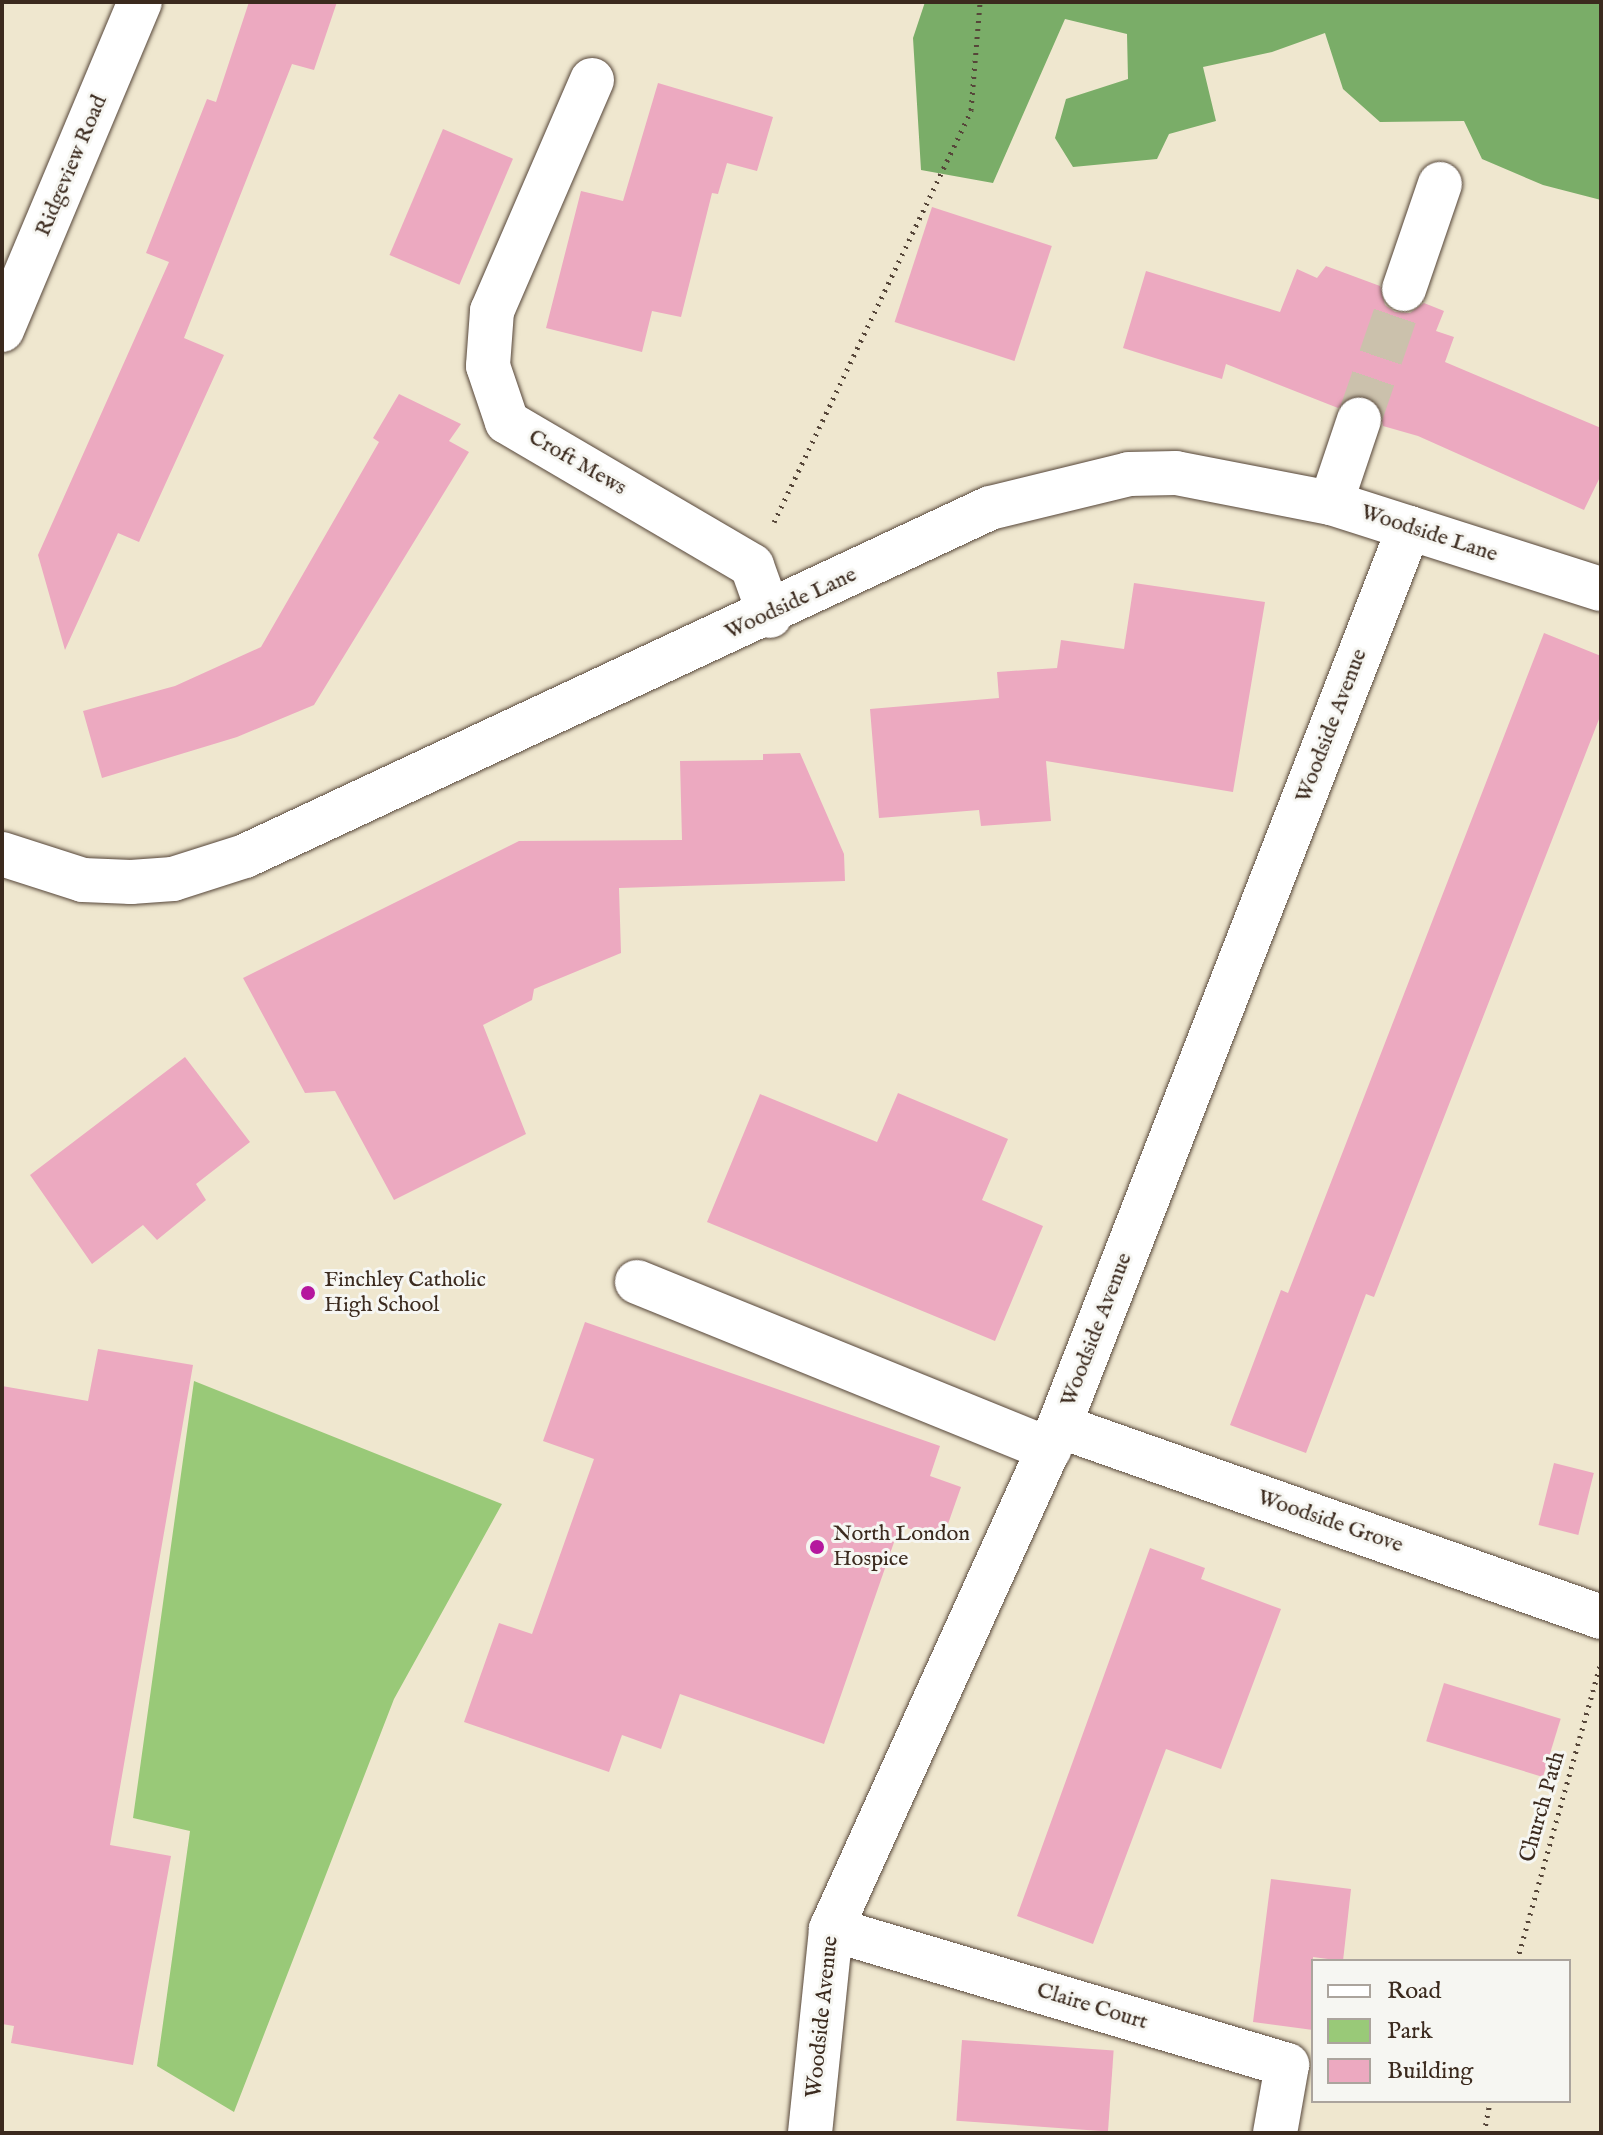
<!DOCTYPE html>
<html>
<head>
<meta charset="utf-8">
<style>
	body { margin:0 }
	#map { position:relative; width:1603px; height:2135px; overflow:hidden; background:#efe7cf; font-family:"IM FELL English",serif }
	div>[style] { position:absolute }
	.green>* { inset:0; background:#99c978 }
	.forest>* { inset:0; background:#7aad68 }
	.building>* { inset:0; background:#eca9c0; transform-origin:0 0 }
	.minor-tunnel>* { height:44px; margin-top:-22px; transform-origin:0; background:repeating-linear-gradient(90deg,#cbc1ac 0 44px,transparent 0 66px) }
	.path>* { height:5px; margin-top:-2.5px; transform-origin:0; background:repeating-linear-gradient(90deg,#564639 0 2px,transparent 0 8px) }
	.roads { filter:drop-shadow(0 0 2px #564639) drop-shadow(0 0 2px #564639) }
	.minor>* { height:44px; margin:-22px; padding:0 22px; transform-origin:22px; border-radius:22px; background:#fff }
	.dots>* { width:22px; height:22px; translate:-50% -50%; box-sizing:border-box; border:4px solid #f6f6f2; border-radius:50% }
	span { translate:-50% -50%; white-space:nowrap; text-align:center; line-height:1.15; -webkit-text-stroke:6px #f6f6f2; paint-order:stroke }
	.street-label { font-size:22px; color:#3b2a1e }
	.poi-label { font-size:22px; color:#3b2a1e }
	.left { translate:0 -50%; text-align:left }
	.frame { position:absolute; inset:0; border:4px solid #3b2a1e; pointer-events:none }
	.legend { position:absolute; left:1311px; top:1959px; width:260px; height:144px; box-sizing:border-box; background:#f6f6f2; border:2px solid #aba49d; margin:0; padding:10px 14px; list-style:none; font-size:24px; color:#3b2a1e }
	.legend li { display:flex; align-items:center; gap:16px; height:40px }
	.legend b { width:40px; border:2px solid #aba49d }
</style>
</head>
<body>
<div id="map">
	<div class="green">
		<div style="clip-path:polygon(194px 1381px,502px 1504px,394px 1699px,234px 2112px,157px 2066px,190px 1831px,133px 1818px)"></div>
	</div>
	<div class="forest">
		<div style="clip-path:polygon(925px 2px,1601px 2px,1601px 200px,1543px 185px,1482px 159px,1464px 121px,1380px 122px,1343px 89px,1325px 33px,1272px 52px,1203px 67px,1216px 121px,1169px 134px,1157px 159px,1073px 167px,1055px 138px,1066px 99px,1128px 79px,1127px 34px,1065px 19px,993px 183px,921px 170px,913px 38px)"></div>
	</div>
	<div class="building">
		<div style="clip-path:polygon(249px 2px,337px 2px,314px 70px,292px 64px,184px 338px,224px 355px,139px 542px,118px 533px,65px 650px,38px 555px,169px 262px,146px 253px,207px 99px,216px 102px)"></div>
		<div style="clip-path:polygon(658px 83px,773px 117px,757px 171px,727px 163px,718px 194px,712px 193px,681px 317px,652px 311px,642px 352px,546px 328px,581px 191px,623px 201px)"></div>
		<div style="left:443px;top:129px;width:76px;height:137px;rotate:23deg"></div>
		<div style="left:932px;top:207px;width:126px;height:121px;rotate:18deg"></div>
		<div style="clip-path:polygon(1326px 266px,1380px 286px,1385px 305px,1395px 312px,1410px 313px,1424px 303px,1444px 311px,1436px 331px,1454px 337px,1445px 362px,1601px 428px,1601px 475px,1584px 510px,1418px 436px,1383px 426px,1378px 404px,1368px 397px,1353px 396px,1338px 408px,1226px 364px,1222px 379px,1123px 348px,1146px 271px,1280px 312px,1297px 269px,1317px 278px)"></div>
		<div style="clip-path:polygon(399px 394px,461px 424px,449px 441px,469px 452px,314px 705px,237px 737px,102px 778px,83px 711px,175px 686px,261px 647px,379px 442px,373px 438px)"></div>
		<div style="clip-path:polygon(1134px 583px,1265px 602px,1233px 792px,1046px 761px,1051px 821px,981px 826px,979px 810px,879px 818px,870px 709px,999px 698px,997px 672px,1057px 668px,1061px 640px,1124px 649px)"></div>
		<div style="clip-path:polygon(1544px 633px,1601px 656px,1601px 714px,1374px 1297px,1366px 1294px,1306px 1453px,1230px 1425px,1281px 1290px,1288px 1293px)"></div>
		<div style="clip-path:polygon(800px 753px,844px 854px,845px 881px,619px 888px,621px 953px,534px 989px,532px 1000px,483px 1025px,526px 1134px,394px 1200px,335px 1091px,305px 1093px,243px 978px,519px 841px,682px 840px,680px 761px,763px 760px,763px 754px)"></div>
		<div style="clip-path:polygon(185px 1057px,250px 1142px,196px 1184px,206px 1200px,157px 1240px,143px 1225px,92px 1264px,30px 1175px)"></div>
		<div style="clip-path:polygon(898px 1093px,1008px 1139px,982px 1200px,1043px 1226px,995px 1341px,707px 1222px,760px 1094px,877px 1142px)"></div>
		<div style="clip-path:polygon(585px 1322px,940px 1446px,930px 1476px,961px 1487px,942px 1541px,900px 1525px,824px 1744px,680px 1694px,661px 1749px,622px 1735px,609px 1772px,464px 1722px,499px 1623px,532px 1634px,594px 1459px,543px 1441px)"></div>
		<div style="clip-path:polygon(98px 1349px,193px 1365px,110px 1845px,171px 1856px,133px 2065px,11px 2043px,14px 2026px,2px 2024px,2px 1386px,88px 1401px)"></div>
		<div style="left:1554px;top:1463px;width:41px;height:64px;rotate:14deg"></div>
		<div style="clip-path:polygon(1150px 1548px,1205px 1568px,1201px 1579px,1281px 1609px,1221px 1769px,1166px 1749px,1093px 1944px,1017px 1916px)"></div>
		<div style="left:1444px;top:1683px;width:122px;height:61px;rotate:17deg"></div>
		<div style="clip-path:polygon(1271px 1879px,1351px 1889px,1343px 1961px,1313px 1957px,1313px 2030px,1253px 2022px)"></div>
		<div style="left:962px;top:2040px;width:152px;height:81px;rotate:4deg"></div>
	</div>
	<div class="minor-tunnel">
		<div style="left:1359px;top:420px;width:139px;rotate:-71deg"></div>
	</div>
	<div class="path">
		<div style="left:774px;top:522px;width:457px;rotate:-64.4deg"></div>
		<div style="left:971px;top:110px;width:108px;rotate:-85.2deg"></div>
		<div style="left:1517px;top:1961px;width:307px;rotate:-74.3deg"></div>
		<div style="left:1484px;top:2133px;width:33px;rotate:-79deg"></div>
	</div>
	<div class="roads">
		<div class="minor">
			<div style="left:592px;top:80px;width:252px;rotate:113.4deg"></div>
			<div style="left:492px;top:311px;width:55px;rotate:94.2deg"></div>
			<div style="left:488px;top:366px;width:59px;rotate:71.3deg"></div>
			<div style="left:507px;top:422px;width:284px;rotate:30.4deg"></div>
			<div style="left:752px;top:566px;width:53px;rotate:70.2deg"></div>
			<div style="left:1404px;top:289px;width:111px;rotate:-71.1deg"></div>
			<div style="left:2px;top:330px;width:356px;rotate:-67.2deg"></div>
			<div style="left:1331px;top:503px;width:88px;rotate:-71.4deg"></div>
			<div style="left:2px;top:854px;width:85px;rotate:17.8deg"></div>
			<div style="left:83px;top:880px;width:48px;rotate:2.4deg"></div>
			<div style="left:131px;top:882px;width:42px;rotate:-4.1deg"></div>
			<div style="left:173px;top:879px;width:76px;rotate:-17.7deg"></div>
			<div style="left:245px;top:856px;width:822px;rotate:-25.04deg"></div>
			<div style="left:990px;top:508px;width:143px;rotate:-13.7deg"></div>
			<div style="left:1129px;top:474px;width:47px;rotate:-1.2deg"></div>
			<div style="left:1176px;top:473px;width:158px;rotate:11deg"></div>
			<div style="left:1331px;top:503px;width:283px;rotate:17.7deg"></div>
			<div style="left:637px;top:1282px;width:445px;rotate:22.1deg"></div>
			<div style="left:1059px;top:1426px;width:575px;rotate:19.41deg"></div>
			<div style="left:831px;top:1929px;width:476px;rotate:16.6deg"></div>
			<div style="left:1287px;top:2065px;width:69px;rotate:100deg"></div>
			<div style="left:810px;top:2133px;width:205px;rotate:-84.1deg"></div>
			<div style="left:831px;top:1929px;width:552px;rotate:-65.62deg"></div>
			<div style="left:1059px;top:1426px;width:964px;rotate:-68.71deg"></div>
		</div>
	</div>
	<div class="dots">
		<div style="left:308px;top:1293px;background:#b5179e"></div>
		<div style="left:817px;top:1547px;background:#b5179e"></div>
	</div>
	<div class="street-label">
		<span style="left:72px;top:166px;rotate:-67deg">Ridgeview Road</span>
		<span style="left:577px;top:463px;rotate:30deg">Croft Mews</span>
		<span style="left:1429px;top:534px;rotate:18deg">Woodside Lane</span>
		<span style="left:791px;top:604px;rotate:-25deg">Woodside Lane</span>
		<span style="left:1332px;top:726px;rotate:-69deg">Woodside Avenue</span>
		<span style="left:1097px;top:1330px;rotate:-69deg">Woodside Avenue</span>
		<span style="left:1330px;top:1522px;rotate:19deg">Woodside Grove</span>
		<span style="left:1543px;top:1807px;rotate:-74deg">Church Path</span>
		<span style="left:1092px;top:2007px;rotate:17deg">Claire Court</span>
		<span style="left:823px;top:2017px;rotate:-84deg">Woodside Avenue</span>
	</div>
	<div class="poi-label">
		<span class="left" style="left:324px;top:1293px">Finchley Catholic<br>High School</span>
		<span class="left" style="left:833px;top:1547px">North London<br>Hospice</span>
	</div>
	<div class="frame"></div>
	<ul class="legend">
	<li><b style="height:10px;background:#fff"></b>Road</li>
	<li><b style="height:22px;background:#99c978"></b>Park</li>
	<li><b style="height:22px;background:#eca9c0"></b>Building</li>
	</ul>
</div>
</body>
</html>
